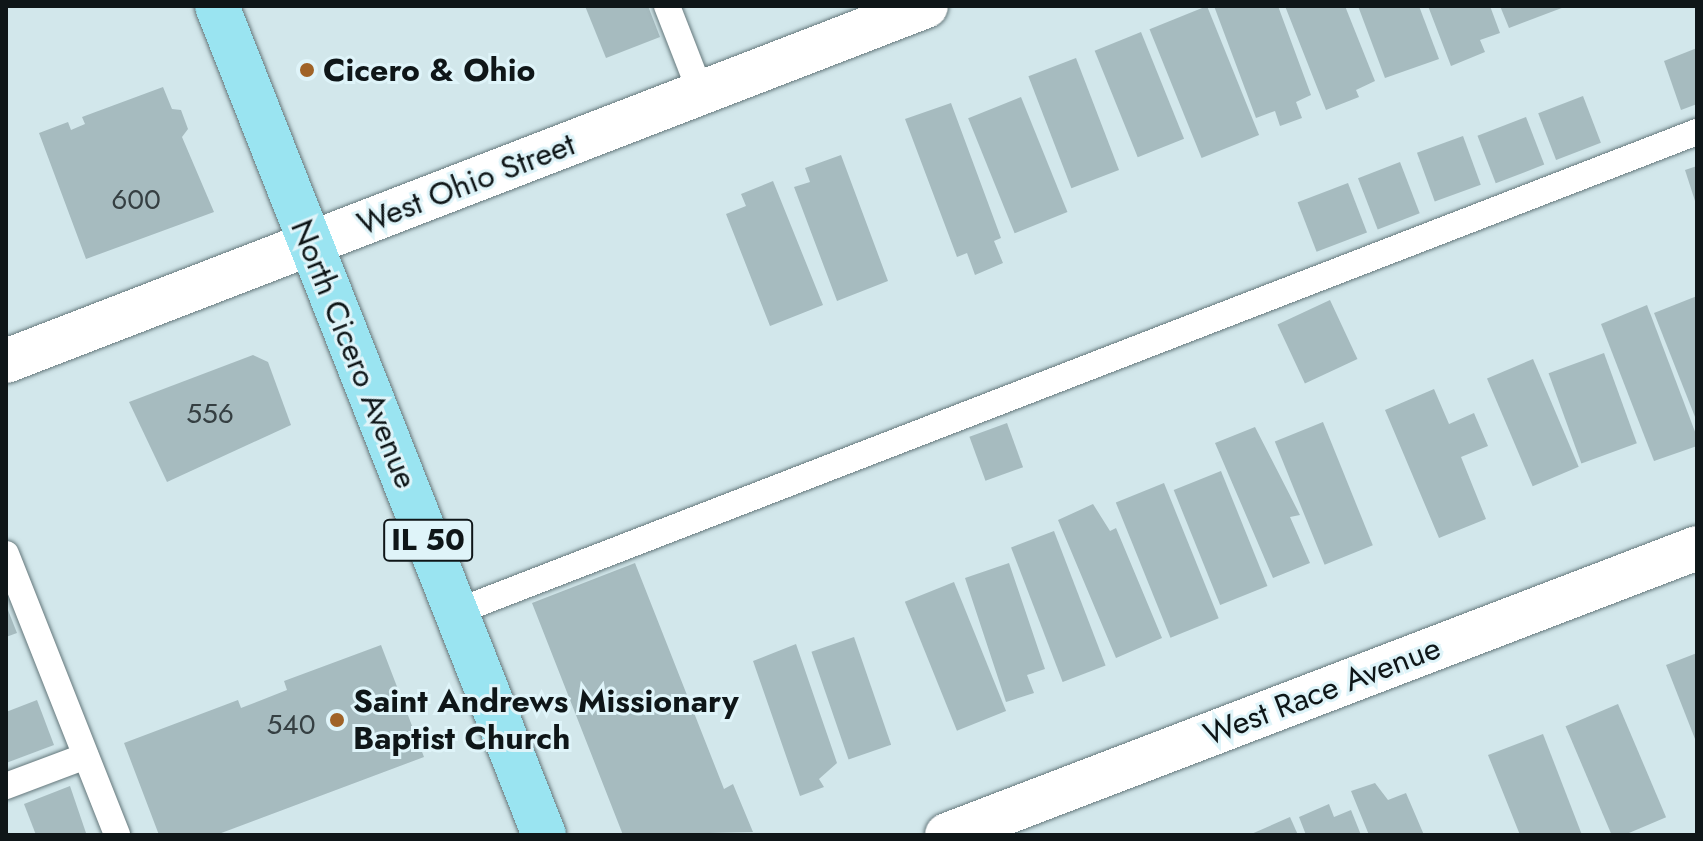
<!DOCTYPE html>
<html>
<head>
<meta charset="utf-8">
<style>
	body { margin:0 }
	#map { position:relative; width:1703px; height:841px; overflow:hidden; background:#d2e7eb; font-family:Jost,sans-serif }
	div>[style] { position:absolute }
	.building>* { inset:0; background:#a6bbbf; transform-origin:0 0 }
	.roads { filter:drop-shadow(0 0 2px #64777b) drop-shadow(0 0 2px #64777b) }
	.lane>* { height:26px; margin:-13px; padding:0 13px; transform-origin:13px; border-radius:13px; background:#fff }
	.street>* { height:44px; margin:-22px; padding:0 22px; transform-origin:22px; border-radius:22px; background:#fff }
	.primary>* { height:44px; margin:-22px; padding:0 22px; transform-origin:22px; border-radius:22px; background:#9ae4f1 }
	.dots>* { width:22px; height:22px; translate:-50% -50%; box-sizing:border-box; border:4px solid #dff4f9; border-radius:50% }
	span { translate:-50% -50%; white-space:nowrap; text-align:center; line-height:1.15; -webkit-text-stroke:6px #dff4f9; paint-order:stroke }
	.number-label { font-size:28px; color:#353f42 }
	.number-label span { -webkit-text-stroke-width:0 }
	.shield-label span { padding:2px 6px; background:#dff4f9; border:2px solid; border-radius:6px; -webkit-text-stroke-width:0 }
	.shield-label { font-size:30px; color:#0f1618; font-weight:700 }
	.poi-label { font-size:32px; color:#0f1618; font-weight:700 }
	.left { translate:0 -50%; text-align:left }
	.street-label { font-size:32px; color:#0f1618 }
	.frame { position:absolute; inset:0; border:8px solid #0f1618; pointer-events:none }
</style>
</head>
<body>
<div id="map">
	<div class="building">
		<div style="clip-path:polygon(585px 6px,648px 6px,660px 37px,606px 58px)"></div>
		<div style="left:1207px;top:6px;width:139px;height:62px;rotate:68deg"></div>
		<div style="clip-path:polygon(1214px 6px,1278px 6px,1311px 95px,1296px 102px,1302px 118px,1280px 126px,1275px 111px,1256px 118px)"></div>
		<div style="clip-path:polygon(1285px 6px,1345px 6px,1375px 81px,1356px 90px,1359px 97px,1326px 110px)"></div>
		<div style="clip-path:polygon(1358px 6px,1419px 6px,1439px 59px,1385px 78px)"></div>
		<div style="clip-path:polygon(1428px 6px,1490px 6px,1500px 33px,1480px 40px,1485px 52px,1451px 66px)"></div>
		<div style="clip-path:polygon(1500px 6px,1567px 6px,1509px 28px)"></div>
		<div style="left:1141px;top:32px;width:115px;height:50px;rotate:68deg"></div>
		<div style="clip-path:polygon(1697px 48px,1697px 104px,1681px 110px,1664px 61px)"></div>
		<div style="left:1076px;top:58px;width:120px;height:51px;rotate:69deg"></div>
		<div style="clip-path:polygon(163px 87px,172px 109px,181px 110px,188px 129px,182px 137px,214px 212px,86px 259px,39px 133px,68px 122px,71px 130px,85px 124px,82px 117px)"></div>
		<div style="left:1583px;top:96px;width:50px;height:48px;rotate:69deg"></div>
		<div style="left:1021px;top:97px;width:124px;height:57px;rotate:68deg"></div>
		<div style="clip-path:polygon(951px 103px,1001px 238px,994px 241px,1003px 263px,975px 275px,967px 253px,957px 257px,905px 119px)"></div>
		<div style="left:1526px;top:117px;width:51px;height:52px;rotate:69deg"></div>
		<div style="left:1463px;top:136px;width:52px;height:49px;rotate:70deg"></div>
		<div style="clip-path:polygon(841px 155px,888px 281px,837px 301px,794px 187px,810px 182px,805px 168px)"></div>
		<div style="left:1400px;top:162px;width:55px;height:45px;rotate:69deg"></div>
		<div style="clip-path:polygon(1697px 166px,1697px 204px,1696px 204px,1685px 170px)"></div>
		<div style="clip-path:polygon(773px 181px,823px 305px,770px 326px,726px 214px,746px 206px,741px 194px)"></div>
		<div style="left:1348px;top:183px;width:53px;height:54px;rotate:69deg"></div>
		<div style="clip-path:polygon(1697px 296px,1697px 422px,1654px 313px)"></div>
		<div style="left:1330px;top:300px;width:65px;height:58px;rotate:65deg"></div>
		<div style="clip-path:polygon(1647px 305px,1697px 437px,1697px 446px,1654px 461px,1601px 324px)"></div>
		<div style="left:1604px;top:353px;width:96px;height:59px;rotate:70deg"></div>
		<div style="clip-path:polygon(253px 355px,268px 362px,291px 425px,167px 482px,129px 402px)"></div>
		<div style="left:1533px;top:359px;width:117px;height:50px;rotate:67deg"></div>
		<div style="clip-path:polygon(1434px 389px,1449px 424px,1474px 413px,1488px 446px,1461px 457px,1486px 519px,1439px 538px,1385px 410px)"></div>
		<div style="left:1323px;top:422px;width:133px;height:52px;rotate:68deg"></div>
		<div style="left:1007px;top:423px;width:47px;height:40px;rotate:70deg"></div>
		<div style="clip-path:polygon(1255px 427px,1300px 515px,1290px 517px,1310px 563px,1273px 578px,1215px 443px)"></div>
		<div style="left:1221px;top:471px;width:124px;height:51px;rotate:68deg"></div>
		<div style="left:1164px;top:483px;width:146px;height:52px;rotate:68deg"></div>
		<div style="clip-path:polygon(1093px 504px,1110px 531px,1116px 528px,1162px 638px,1116px 658px,1058px 520px)"></div>
		<div style="left:1054px;top:531px;width:144px;height:46px;rotate:69deg"></div>
		<div style="clip-path:polygon(635px 563px,724px 789px,733px 784px,753px 832px,623px 835px,532px 603px)"></div>
		<div style="clip-path:polygon(1009px 563px,1045px 669px,1027px 675px,1034px 693px,1006px 702px,965px 578px)"></div>
		<div style="left:954px;top:582px;width:139px;height:53px;rotate:68deg"></div>
		<div style="clip-path:polygon(6px 605px,17px 633px,6px 637px)"></div>
		<div style="left:854px;top:637px;width:114px;height:45px;rotate:71deg"></div>
		<div style="clip-path:polygon(796px 644px,837px 763px,819px 779px,824px 787px,800px 796px,753px 661px)"></div>
		<div style="clip-path:polygon(381px 645px,424px 757px,216px 835px,159px 835px,124px 743px,238px 700px,241px 708px,287px 690px,284px 681px)"></div>
		<div style="clip-path:polygon(1697px 653px,1697px 744px,1666px 665px)"></div>
		<div style="clip-path:polygon(37px 700px,54px 745px,6px 763px,6px 712px)"></div>
		<div style="left:1618px;top:704px;width:123px;height:57px;rotate:67deg"></div>
		<div style="clip-path:polygon(1543px 734px,1582px 835px,1520px 835px,1488px 755px)"></div>
		<div style="clip-path:polygon(1375px 783px,1388px 800px,1406px 793px,1424px 835px,1369px 835px,1351px 791px)"></div>
		<div style="clip-path:polygon(70px 786px,86px 833px,36px 835px,24px 804px)"></div>
		<div style="clip-path:polygon(1329px 804px,1334px 817px,1351px 810px,1361px 835px,1306px 835px,1299px 817px)"></div>
		<div style="clip-path:polygon(1290px 817px,1298px 835px,1249px 835px)"></div>
	</div>
	<div class="roads">
		<div class="lane">
			<div style="left:667px;top:6px;width:93px;rotate:68.7deg"></div>
			<div style="left:6px;top:554px;width:302px;rotate:68.4deg"></div>
			<div style="left:456px;top:612px;width:1331px;rotate:-21.15deg"></div>
			<div style="left:6px;top:786px;width:85px;rotate:-20.6deg"></div>
		</div>
		<div class="street">
			<div style="left:6px;top:361px;width:986px;rotate:-21.1deg"></div>
			<div style="left:947px;top:835px;width:803px;rotate:-20.94deg"></div>
		</div>
		<div class="primary">
			<div style="left:217px;top:6px;width:891px;rotate:68.47deg"></div>
		</div>
	</div>
	<div class="dots">
		<div style="left:307px;top:70px;background:#a06327"></div>
		<div style="left:337px;top:720px;background:#a06327"></div>
	</div>
	<div class="number-label">
		<span style="left:136px;top:200px">600</span>
		<span style="left:210px;top:414px">556</span>
		<span style="left:291px;top:725px">540</span>
	</div>
	<div class="shield-label">
		<span style="left:428px;top:540px">IL 50</span>
	</div>
	<div class="poi-label">
		<span class="left" style="left:323px;top:70px">Cicero &amp; Ohio</span>
		<span class="left" style="left:353px;top:720px">Saint Andrews Missionary<br>Baptist Church</span>
	</div>
	<div class="street-label">
		<span style="left:466px;top:184px;rotate:-21deg">West Ohio Street</span>
		<span style="left:354px;top:354px;rotate:68deg">North Cicero Avenue</span>
		<span style="left:1322px;top:691px;rotate:-21deg">West Race Avenue</span>
	</div>
	<div class="frame"></div>
</div>
</body>
</html>
